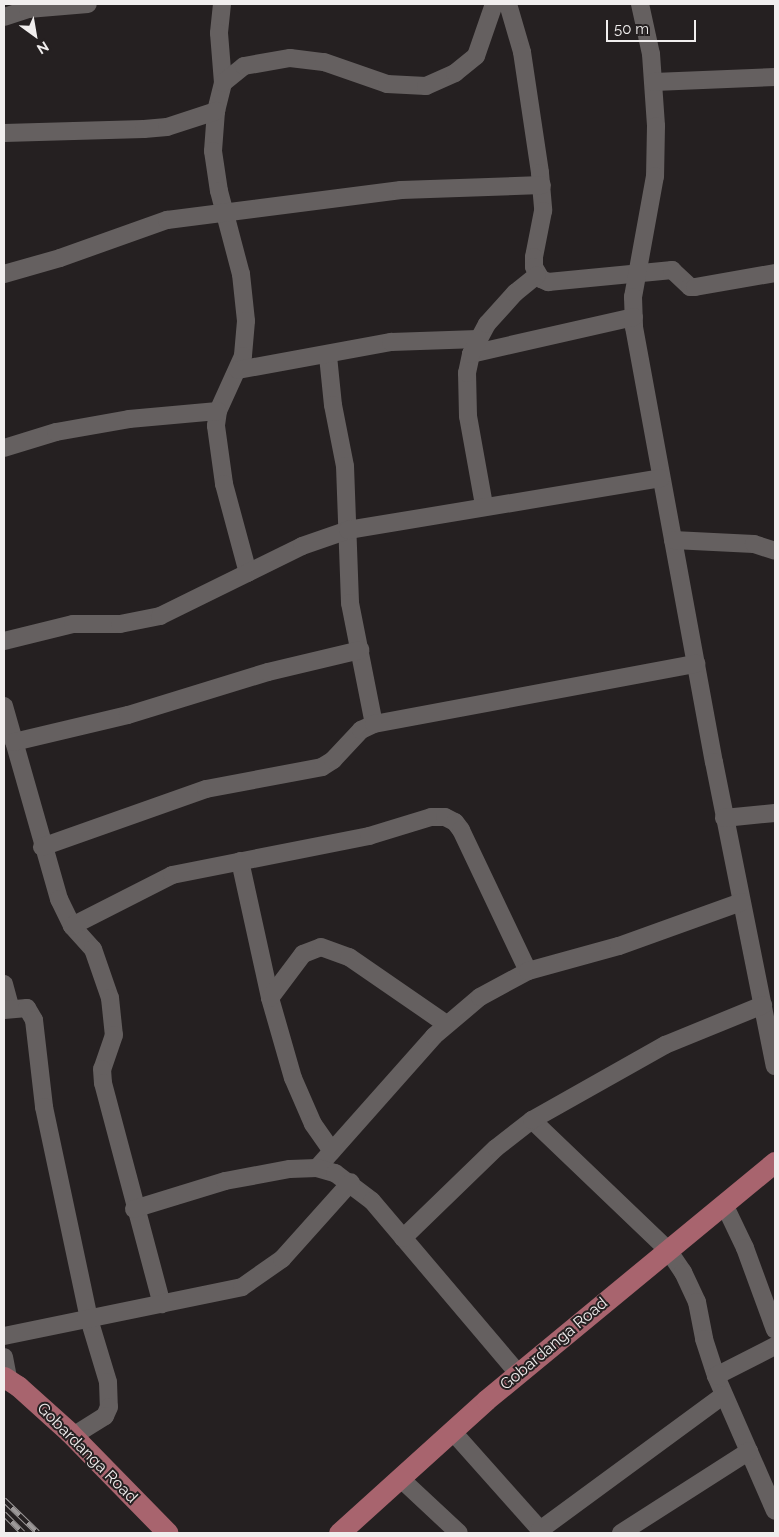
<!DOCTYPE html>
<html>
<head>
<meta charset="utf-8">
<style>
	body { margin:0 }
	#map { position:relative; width:779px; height:1537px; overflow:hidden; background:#252021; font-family:Raleway,sans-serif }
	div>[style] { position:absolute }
	.minor>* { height:18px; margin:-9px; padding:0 9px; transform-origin:9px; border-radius:9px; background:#656060 }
	.major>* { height:21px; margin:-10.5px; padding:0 10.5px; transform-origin:10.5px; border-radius:10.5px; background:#a8646e }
	.rail>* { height:5.5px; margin-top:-2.75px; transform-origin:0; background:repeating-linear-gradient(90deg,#252021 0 11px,#9d9999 0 22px); box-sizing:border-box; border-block:1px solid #9d9999 }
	span { translate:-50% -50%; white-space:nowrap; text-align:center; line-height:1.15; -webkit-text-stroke:4px #252021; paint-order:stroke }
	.street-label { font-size:16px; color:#f1eeee }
	.frame { position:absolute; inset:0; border:5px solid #f1eeee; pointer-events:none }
	.north { position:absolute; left:10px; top:10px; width:50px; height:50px; -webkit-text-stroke:4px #252021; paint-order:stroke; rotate:148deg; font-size:14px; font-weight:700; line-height:20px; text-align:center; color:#f1eeee }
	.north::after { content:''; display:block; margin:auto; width:18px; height:22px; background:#f1eeee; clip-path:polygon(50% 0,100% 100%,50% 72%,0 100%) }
	.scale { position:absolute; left:606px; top:20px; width:90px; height:22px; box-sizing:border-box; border:2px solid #f1eeee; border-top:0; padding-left:6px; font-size:15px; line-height:18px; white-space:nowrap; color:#f1eeee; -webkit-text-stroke:4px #252021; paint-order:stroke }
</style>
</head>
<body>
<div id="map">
	<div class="minor">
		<div style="left:222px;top:4px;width:29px;rotate:96deg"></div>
		<div style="left:219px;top:33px;width:50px;rotate:85.4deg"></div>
		<div style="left:223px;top:83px;width:29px;rotate:104deg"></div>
		<div style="left:216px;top:111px;width:40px;rotate:94.3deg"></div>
		<div style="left:213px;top:151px;width:40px;rotate:81.5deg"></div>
		<div style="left:219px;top:191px;width:86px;rotate:75.2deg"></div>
		<div style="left:241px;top:274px;width:47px;rotate:83.9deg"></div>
		<div style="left:246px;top:321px;width:35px;rotate:95deg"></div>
		<div style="left:243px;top:356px;width:60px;rotate:114.4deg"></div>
		<div style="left:218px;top:411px;width:15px;rotate:98deg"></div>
		<div style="left:216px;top:426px;width:59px;rotate:82.1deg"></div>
		<div style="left:224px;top:484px;width:92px;rotate:74.9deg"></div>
		<div style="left:508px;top:4px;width:50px;rotate:73.7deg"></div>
		<div style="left:522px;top:52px;width:122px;rotate:81.5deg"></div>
		<div style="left:540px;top:173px;width:38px;rotate:85deg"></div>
		<div style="left:543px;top:211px;width:47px;rotate:101.1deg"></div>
		<div style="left:534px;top:257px;width:10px;rotate:90deg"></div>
		<div style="left:534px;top:267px;width:14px;rotate:60deg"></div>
		<div style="left:541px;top:279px;width:8px;rotate:23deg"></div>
		<div style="left:548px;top:282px;width:125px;rotate:-5.5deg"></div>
		<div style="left:672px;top:270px;width:25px;rotate:43deg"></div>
		<div style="left:690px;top:287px;width:5px"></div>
		<div style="left:695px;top:287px;width:81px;rotate:-9.9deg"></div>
		<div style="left:640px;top:4px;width:51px;rotate:77.6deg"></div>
		<div style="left:651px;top:54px;width:72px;rotate:86deg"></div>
		<div style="left:656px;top:126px;width:50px;rotate:91.1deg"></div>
		<div style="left:655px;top:176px;width:123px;rotate:100.3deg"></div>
		<div style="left:633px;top:297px;width:30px;rotate:88deg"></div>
		<div style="left:634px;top:327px;width:442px;rotate:79.6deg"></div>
		<div style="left:714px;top:762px;width:310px;rotate:78.7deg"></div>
		<div style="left:4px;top:17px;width:25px;rotate:-18deg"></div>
		<div style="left:28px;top:9px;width:60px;rotate:-4.8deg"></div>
		<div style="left:654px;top:82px;width:121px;rotate:-2.4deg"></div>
		<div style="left:223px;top:83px;width:27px;rotate:-39deg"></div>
		<div style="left:244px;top:66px;width:47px;rotate:-9.9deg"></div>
		<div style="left:290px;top:58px;width:34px;rotate:7deg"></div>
		<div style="left:324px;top:62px;width:67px;rotate:19.2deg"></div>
		<div style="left:387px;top:84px;width:39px;rotate:3deg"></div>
		<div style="left:426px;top:86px;width:32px;rotate:-24deg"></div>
		<div style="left:455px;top:73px;width:27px;rotate:-39deg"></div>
		<div style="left:476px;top:56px;width:55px;rotate:-70.9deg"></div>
		<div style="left:4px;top:133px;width:140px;rotate:-1.6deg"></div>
		<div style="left:144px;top:129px;width:23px;rotate:-5deg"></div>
		<div style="left:167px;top:127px;width:52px;rotate:-18.1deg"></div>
		<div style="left:4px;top:274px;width:58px;rotate:-15.9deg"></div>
		<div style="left:60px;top:258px;width:114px;rotate:-19.6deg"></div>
		<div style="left:167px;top:220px;width:236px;rotate:-7.3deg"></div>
		<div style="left:401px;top:190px;width:141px;rotate:-2deg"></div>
		<div style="left:471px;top:354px;width:167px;rotate:-12.8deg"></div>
		<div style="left:328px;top:356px;width:49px;rotate:84.2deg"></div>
		<div style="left:333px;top:405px;width:62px;rotate:78.9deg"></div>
		<div style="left:345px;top:466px;width:137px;rotate:87.9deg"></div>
		<div style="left:350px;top:603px;width:123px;rotate:78.8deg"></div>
		<div style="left:238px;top:370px;width:156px;rotate:-10.4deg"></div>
		<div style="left:391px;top:342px;width:87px;rotate:-2deg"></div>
		<div style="left:4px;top:448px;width:54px;rotate:-17.1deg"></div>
		<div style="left:56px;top:432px;width:74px;rotate:-10.1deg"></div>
		<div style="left:129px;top:419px;width:89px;rotate:-5.1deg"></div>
		<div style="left:484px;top:505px;width:90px;rotate:-100.2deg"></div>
		<div style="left:468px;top:416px;width:43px;rotate:-91.3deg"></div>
		<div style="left:467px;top:373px;width:19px;rotate:-78deg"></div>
		<div style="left:471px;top:354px;width:34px;rotate:-62deg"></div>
		<div style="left:487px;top:324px;width:42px;rotate:-47.9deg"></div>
		<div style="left:515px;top:293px;width:28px;rotate:-39deg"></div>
		<div style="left:673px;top:540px;width:81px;rotate:2.8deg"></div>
		<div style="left:754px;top:544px;width:22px;rotate:18deg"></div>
		<div style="left:4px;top:641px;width:71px;rotate:-13.8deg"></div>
		<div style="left:73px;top:624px;width:47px"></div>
		<div style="left:120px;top:624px;width:41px;rotate:-11.3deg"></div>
		<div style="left:160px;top:616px;width:158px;rotate:-26.2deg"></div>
		<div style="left:302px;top:546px;width:49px;rotate:-19.2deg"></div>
		<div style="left:348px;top:530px;width:317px;rotate:-9.4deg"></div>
		<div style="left:4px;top:706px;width:201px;rotate:74.1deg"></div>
		<div style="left:59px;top:899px;width:30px;rotate:64deg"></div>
		<div style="left:72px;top:926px;width:31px;rotate:48deg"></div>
		<div style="left:93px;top:949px;width:52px;rotate:70.9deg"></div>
		<div style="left:110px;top:998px;width:37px;rotate:84deg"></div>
		<div style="left:114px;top:1035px;width:36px;rotate:109deg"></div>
		<div style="left:102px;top:1069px;width:14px;rotate:86deg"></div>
		<div style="left:103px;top:1083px;width:229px;rotate:75.1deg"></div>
		<div style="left:14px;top:742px;width:117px;rotate:-13.3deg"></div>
		<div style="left:128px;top:715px;width:146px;rotate:-17.1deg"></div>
		<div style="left:268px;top:672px;width:95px;rotate:-13.4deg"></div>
		<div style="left:724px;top:818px;width:51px;rotate:-5.6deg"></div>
		<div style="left:42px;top:847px;width:174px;rotate:-19.5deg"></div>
		<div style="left:206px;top:789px;width:118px;rotate:-10.7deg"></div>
		<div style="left:322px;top:767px;width:13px;rotate:-32deg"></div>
		<div style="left:333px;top:760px;width:41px;rotate:-47deg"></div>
		<div style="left:361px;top:730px;width:14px;rotate:-25deg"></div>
		<div style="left:374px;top:724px;width:328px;rotate:-10.6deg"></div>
		<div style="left:240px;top:861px;width:140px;rotate:77.6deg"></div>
		<div style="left:270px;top:998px;width:83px;rotate:74deg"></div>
		<div style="left:293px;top:1078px;width:50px;rotate:66.5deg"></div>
		<div style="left:313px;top:1124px;width:33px;rotate:55deg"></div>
		<div style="left:72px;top:926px;width:112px;rotate:-27deg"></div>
		<div style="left:172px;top:875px;width:201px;rotate:-11.2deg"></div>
		<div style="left:369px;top:836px;width:65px;rotate:-17deg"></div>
		<div style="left:431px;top:817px;width:14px"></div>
		<div style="left:445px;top:817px;width:11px;rotate:27deg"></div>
		<div style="left:455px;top:822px;width:10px;rotate:53deg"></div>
		<div style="left:461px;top:830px;width:156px;rotate:64.6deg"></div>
		<div style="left:4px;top:984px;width:24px;rotate:75deg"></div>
		<div style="left:270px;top:998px;width:55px;rotate:-53.1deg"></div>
		<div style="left:303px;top:954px;width:19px;rotate:-21deg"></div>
		<div style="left:321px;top:947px;width:30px;rotate:20deg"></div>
		<div style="left:349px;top:957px;width:118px;rotate:34.6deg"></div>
		<div style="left:4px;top:1010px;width:23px;rotate:-5deg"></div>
		<div style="left:27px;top:1008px;width:14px;rotate:60deg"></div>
		<div style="left:34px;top:1020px;width:88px;rotate:83.4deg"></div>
		<div style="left:44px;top:1107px;width:217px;rotate:78deg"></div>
		<div style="left:89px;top:1319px;width:66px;rotate:73.2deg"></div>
		<div style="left:108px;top:1382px;width:25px;rotate:88deg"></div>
		<div style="left:109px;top:1407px;width:10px;rotate:114deg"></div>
		<div style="left:105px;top:1416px;width:38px;rotate:148deg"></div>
		<div style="left:532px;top:1120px;width:188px;rotate:43.7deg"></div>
		<div style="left:668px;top:1250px;width:27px;rotate:56deg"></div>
		<div style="left:683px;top:1272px;width:33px;rotate:65deg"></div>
		<div style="left:697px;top:1302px;width:38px;rotate:79deg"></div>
		<div style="left:704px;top:1339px;width:39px;rotate:72deg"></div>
		<div style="left:716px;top:1376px;width:147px;rotate:66.4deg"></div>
		<div style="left:317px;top:1168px;width:176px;rotate:-48.4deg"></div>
		<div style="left:434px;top:1036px;width:60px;rotate:-40.3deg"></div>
		<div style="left:480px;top:997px;width:55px;rotate:-28.4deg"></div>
		<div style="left:528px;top:971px;width:94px;rotate:-15.4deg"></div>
		<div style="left:619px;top:946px;width:130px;rotate:-19.8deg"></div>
		<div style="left:724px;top:1204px;width:49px;rotate:64.5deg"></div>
		<div style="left:745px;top:1248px;width:87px;rotate:69.9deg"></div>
		<div style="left:134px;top:1209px;width:95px;rotate:-17.1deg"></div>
		<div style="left:225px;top:1181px;width:66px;rotate:-10.5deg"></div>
		<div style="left:290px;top:1169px;width:27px;rotate:-2deg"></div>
		<div style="left:317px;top:1168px;width:19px;rotate:16deg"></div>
		<div style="left:335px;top:1173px;width:46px;rotate:37.1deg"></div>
		<div style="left:372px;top:1201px;width:226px;rotate:49.7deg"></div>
		<div style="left:403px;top:1238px;width:129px;rotate:-44.1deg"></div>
		<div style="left:496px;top:1148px;width:46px;rotate:-37.9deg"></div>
		<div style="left:532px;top:1120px;width:153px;rotate:-29.4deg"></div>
		<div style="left:665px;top:1045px;width:106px;rotate:-22.2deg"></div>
		<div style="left:4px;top:1336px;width:243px;rotate:-11.6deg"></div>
		<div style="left:242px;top:1287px;width:49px;rotate:-35deg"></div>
		<div style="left:282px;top:1259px;width:103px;rotate:-48.1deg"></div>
		<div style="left:4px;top:1357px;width:21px;rotate:79deg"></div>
		<div style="left:716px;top:1376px;width:66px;rotate:-27deg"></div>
		<div style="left:453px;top:1432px;width:135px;rotate:48.3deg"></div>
		<div style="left:401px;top:1479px;width:79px;rotate:43deg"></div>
		<div style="left:540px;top:1530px;width:228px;rotate:-36.3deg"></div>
		<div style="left:621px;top:1533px;width:152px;rotate:-32.6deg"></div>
	</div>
	<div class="major">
		<div style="left:4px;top:1377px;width:17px;rotate:33deg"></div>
		<div style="left:18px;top:1386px;width:69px;rotate:42deg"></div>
		<div style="left:69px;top:1432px;width:141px;rotate:45.6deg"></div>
		<div style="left:339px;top:1533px;width:198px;rotate:-42.1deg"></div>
		<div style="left:486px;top:1400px;width:374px;rotate:-39.5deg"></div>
	</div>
	<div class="rail">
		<div style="left:4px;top:1500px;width:47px;rotate:44.1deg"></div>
		<div style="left:4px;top:1514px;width:27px;rotate:45deg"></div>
	</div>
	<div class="street-label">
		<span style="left:554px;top:1344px;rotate:-40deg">Gobardanga Road</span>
		<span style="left:87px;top:1453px;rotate:45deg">Gobardanga Road</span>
	</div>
	<div class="frame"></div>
	<div class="north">N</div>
	<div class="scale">50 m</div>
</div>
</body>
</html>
